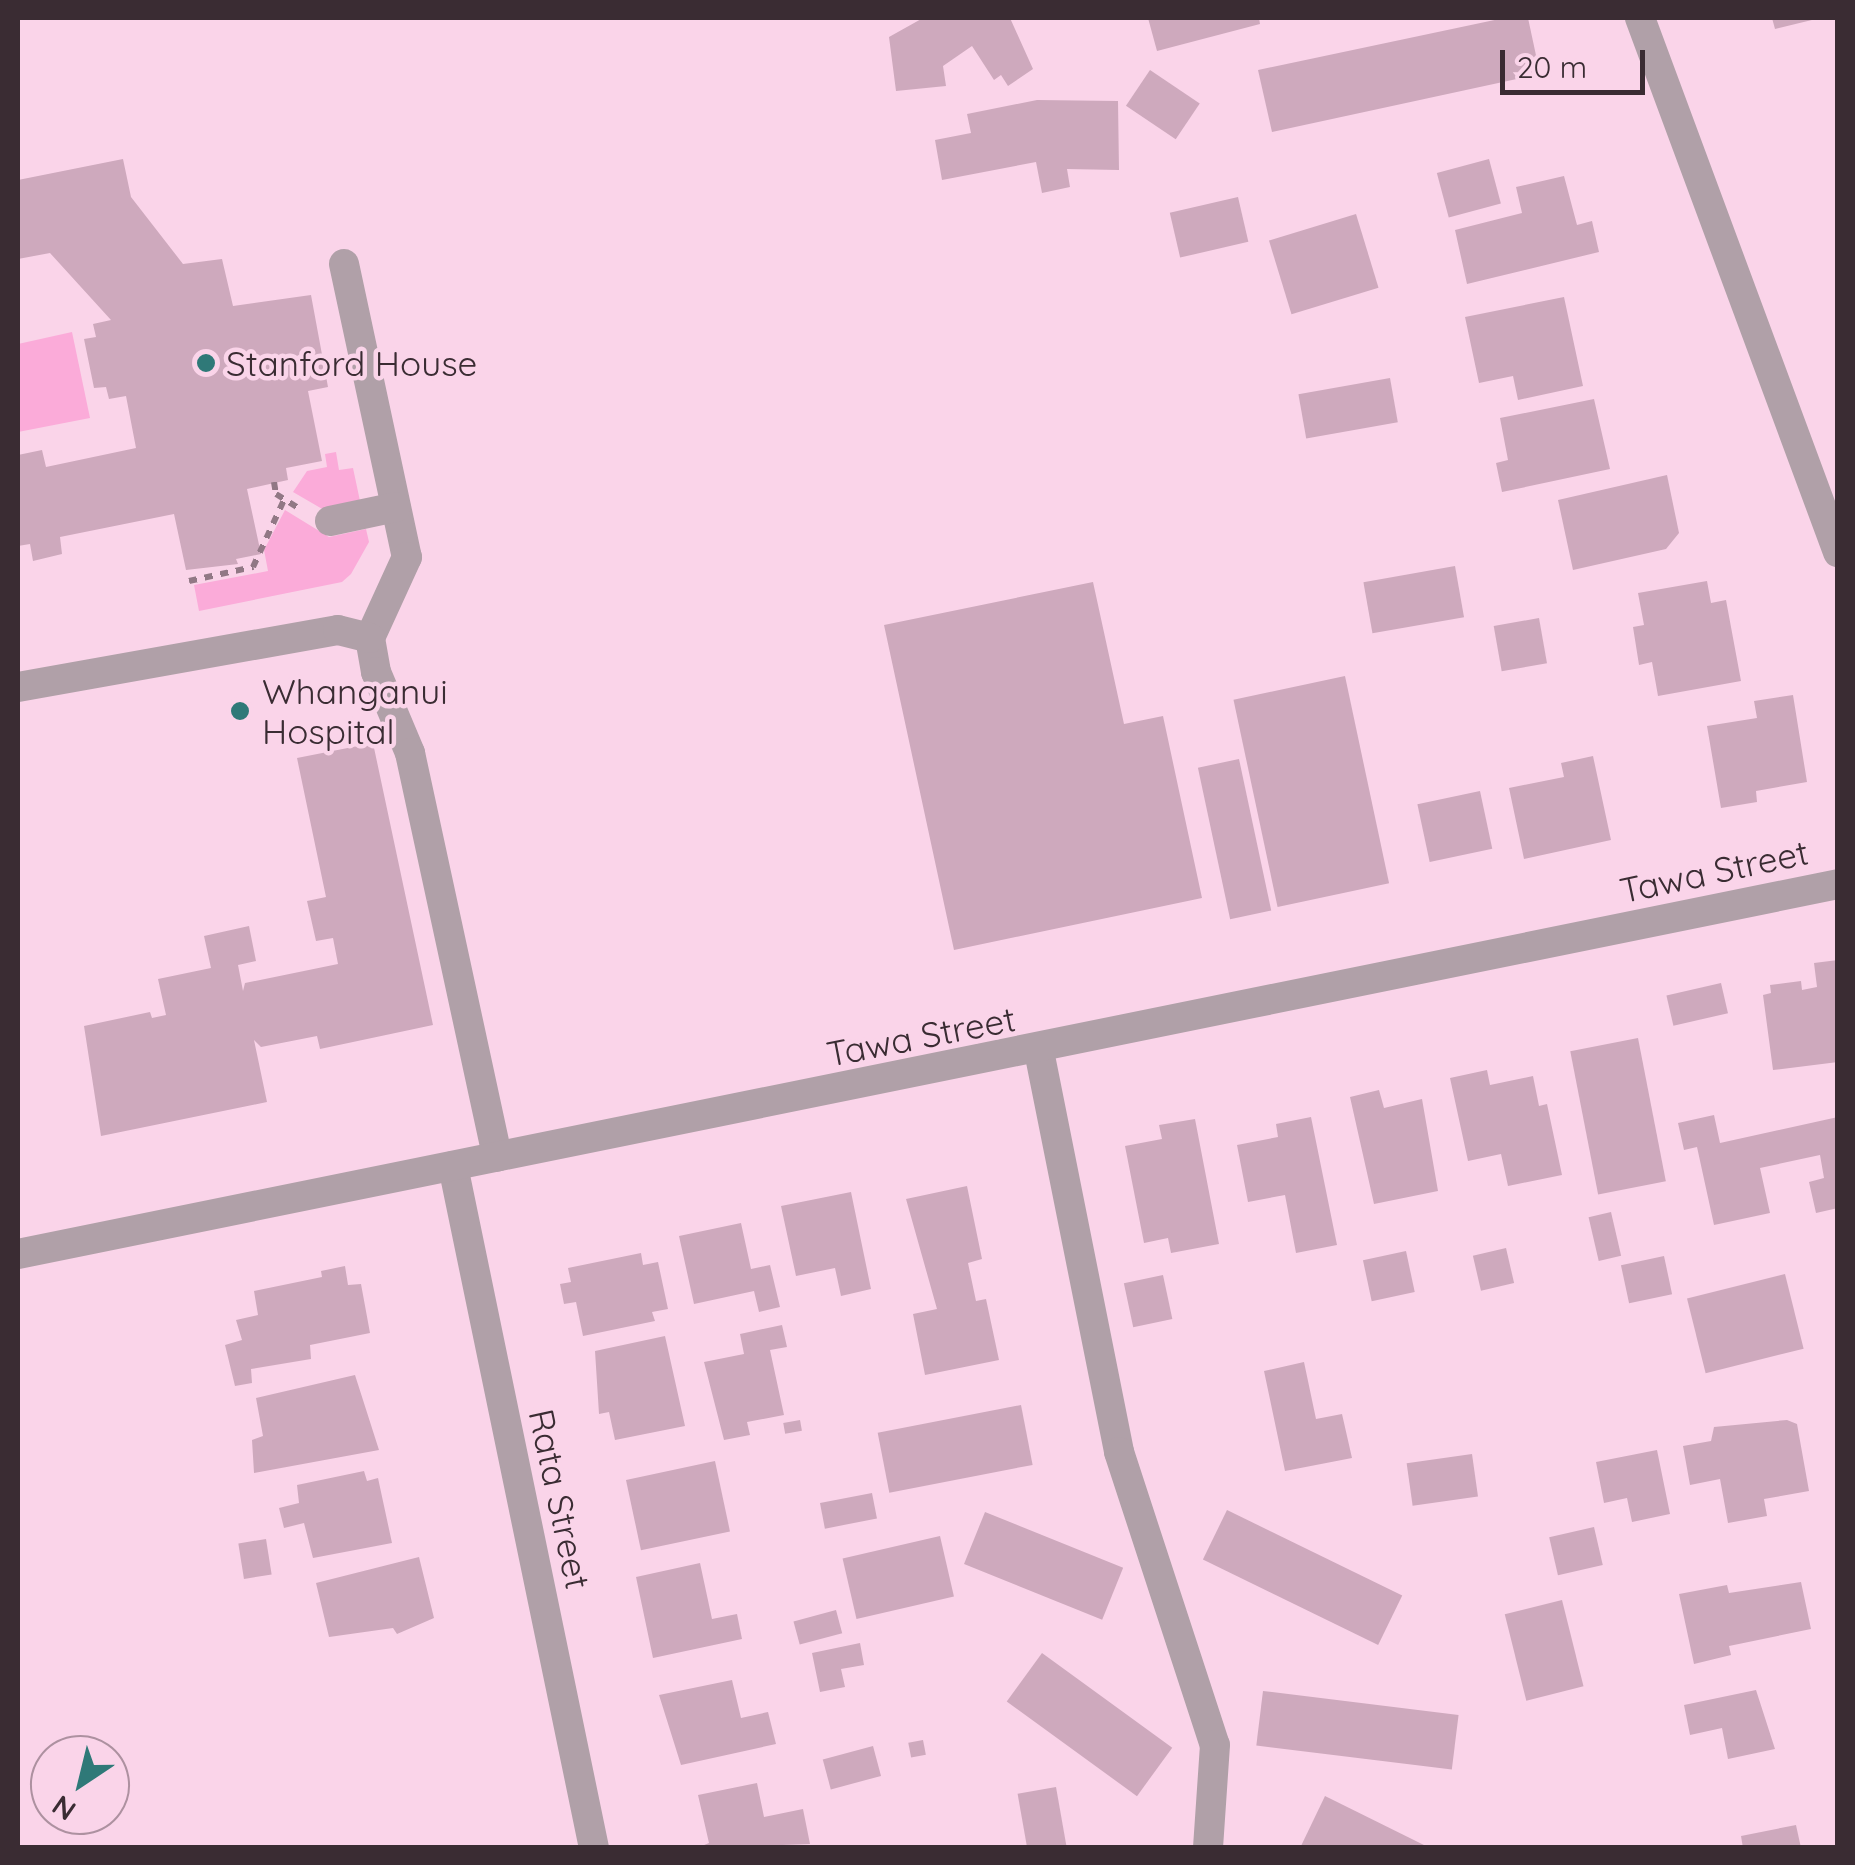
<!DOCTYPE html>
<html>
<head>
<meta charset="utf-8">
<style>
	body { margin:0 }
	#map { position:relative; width:1855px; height:1865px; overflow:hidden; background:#fad4e9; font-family:Quicksand,sans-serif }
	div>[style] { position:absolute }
	.green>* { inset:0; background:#fbabd9 }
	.building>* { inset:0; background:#cea9bd; transform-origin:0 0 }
	.path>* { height:6px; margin-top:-3px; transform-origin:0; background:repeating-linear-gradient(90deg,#917885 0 8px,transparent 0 16px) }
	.minor>* { height:30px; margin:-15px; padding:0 15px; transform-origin:15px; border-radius:15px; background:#b0a0a8 }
	.dots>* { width:28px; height:28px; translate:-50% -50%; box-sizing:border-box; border:5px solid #fad4e9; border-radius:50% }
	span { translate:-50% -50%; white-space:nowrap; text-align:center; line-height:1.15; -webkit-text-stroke:9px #fad4e9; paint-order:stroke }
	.poi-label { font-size:35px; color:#3a2c33 }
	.left { translate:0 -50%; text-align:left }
	.street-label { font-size:35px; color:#3a2c33 }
	.frame { position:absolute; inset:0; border:20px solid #3a2c33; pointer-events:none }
	.north { position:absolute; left:30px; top:1735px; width:100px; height:100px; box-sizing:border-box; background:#fad4e9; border:2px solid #ad91a0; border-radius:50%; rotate:215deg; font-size:28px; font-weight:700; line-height:40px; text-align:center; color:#3a2c33 }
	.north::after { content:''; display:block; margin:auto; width:35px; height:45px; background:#2f7978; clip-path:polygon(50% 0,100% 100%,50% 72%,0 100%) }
	.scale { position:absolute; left:1500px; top:50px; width:145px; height:45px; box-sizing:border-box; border:5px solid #3a2c33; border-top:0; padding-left:12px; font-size:30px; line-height:35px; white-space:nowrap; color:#3a2c33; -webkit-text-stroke:8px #fad4e9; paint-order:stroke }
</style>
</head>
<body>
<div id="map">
	<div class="green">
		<div style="clip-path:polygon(72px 332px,90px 418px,18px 432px,18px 344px)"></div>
		<div style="clip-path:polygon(336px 452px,339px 470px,353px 468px,360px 501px,324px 510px,293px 492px,307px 471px,327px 467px,325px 454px)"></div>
		<div style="clip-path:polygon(285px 510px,329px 537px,366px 529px,369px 542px,351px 574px,342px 582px,199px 611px,194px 585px,268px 571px,264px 550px)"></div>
	</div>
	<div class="building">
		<div style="clip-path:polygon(923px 18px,1010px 18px,1033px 69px,1008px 86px,1001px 75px,994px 80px,972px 46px,943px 66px,946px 86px,896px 91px,889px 37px)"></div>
		<div style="clip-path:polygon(1148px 18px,1259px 18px,1260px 24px,1157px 51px)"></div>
		<div style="clip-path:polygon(1504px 18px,1528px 18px,1540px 74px,1272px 132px,1258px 70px)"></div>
		<div style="clip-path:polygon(1772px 18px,1816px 18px,1816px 19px,1775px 29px)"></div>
		<div style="left:1150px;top:70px;width:60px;height:43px;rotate:34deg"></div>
		<div style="clip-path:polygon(1037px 100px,1118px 101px,1119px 170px,1067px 169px,1070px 187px,1042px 193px,1036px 162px,942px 180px,935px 140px,971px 133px,967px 114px)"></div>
		<div style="clip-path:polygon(123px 159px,131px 197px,183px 264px,222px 259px,233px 306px,311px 295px,328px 387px,308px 391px,322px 461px,286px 468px,288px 480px,247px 489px,261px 554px,236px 559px,238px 564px,186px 570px,174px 514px,60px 537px,62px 554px,33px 561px,30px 544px,18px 546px,18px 455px,42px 450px,46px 467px,136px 448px,126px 396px,109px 399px,106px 387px,94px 388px,84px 339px,96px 337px,93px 324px,111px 320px,50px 253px,18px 259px,18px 180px)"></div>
		<div style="left:1489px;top:159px;width:46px;height:54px;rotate:75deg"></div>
		<div style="clip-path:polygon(1564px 176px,1577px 225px,1592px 221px,1599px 252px,1467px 284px,1455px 230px,1522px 213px,1516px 187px)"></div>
		<div style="left:1238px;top:197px;width:46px;height:70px;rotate:77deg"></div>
		<div style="left:1356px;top:214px;width:77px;height:91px;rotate:73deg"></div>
		<div style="clip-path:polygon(1564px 297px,1583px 386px,1518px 400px,1513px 376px,1479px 383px,1465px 317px)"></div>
		<div style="left:1390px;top:378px;width:45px;height:93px;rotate:80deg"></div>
		<div style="clip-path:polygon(1594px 399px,1610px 469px,1502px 492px,1496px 463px,1508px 460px,1500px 418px)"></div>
		<div style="clip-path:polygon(1667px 475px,1679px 533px,1666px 549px,1573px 570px,1558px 500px)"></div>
		<div style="left:1455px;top:566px;width:52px;height:93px;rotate:80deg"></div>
		<div style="clip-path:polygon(1707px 581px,1711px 603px,1726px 600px,1741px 681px,1658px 696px,1652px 662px,1639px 665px,1633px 627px,1644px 625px,1638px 593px)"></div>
		<div style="clip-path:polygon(1093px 582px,1124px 724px,1163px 716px,1202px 898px,954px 950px,884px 625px)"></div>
		<div style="left:1539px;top:618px;width:46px;height:46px;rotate:80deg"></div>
		<div style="left:1345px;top:676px;width:212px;height:114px;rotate:78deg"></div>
		<div style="clip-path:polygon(1793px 695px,1807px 782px,1756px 791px,1757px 802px,1721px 808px,1707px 726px,1757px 718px,1754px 701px)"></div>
		<div style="clip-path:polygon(373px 743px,433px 1025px,320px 1049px,317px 1036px,261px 1047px,254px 1040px,267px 1102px,101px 1136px,84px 1026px,150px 1012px,152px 1018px,166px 1015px,158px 979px,211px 968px,204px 936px,249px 926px,256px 961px,238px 965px,243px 991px,245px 983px,338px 964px,333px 938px,316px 941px,307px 901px,326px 897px,297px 758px)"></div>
		<div style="clip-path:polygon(1593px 756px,1611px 840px,1524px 859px,1509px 788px,1564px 777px,1561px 763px)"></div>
		<div style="left:1239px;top:759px;width:155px;height:42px;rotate:78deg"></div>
		<div style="left:1480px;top:791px;width:59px;height:64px;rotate:78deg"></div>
		<div style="clip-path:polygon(1838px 960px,1838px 1062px,1773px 1070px,1763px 995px,1771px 993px,1770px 985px,1801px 981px,1802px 990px,1817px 987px,1814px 963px)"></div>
		<div style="left:1721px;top:983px;width:31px;height:56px;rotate:77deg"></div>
		<div style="left:1638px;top:1038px;width:146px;height:69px;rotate:79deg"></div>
		<div style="clip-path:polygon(1487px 1070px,1490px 1085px,1533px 1076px,1539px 1106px,1547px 1104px,1562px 1175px,1508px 1186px,1501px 1154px,1468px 1161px,1450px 1078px)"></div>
		<div style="clip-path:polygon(1379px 1090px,1384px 1108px,1422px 1099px,1438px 1191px,1374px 1204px,1350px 1097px)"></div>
		<div style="clip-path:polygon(1714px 1115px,1720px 1143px,1838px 1117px,1838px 1208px,1816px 1213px,1809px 1182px,1824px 1178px,1820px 1155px,1760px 1168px,1770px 1213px,1714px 1225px,1697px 1147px,1684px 1150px,1678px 1123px)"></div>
		<div style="clip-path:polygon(1311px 1117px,1337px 1245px,1296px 1253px,1285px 1195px,1248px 1202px,1237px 1145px,1278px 1137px,1276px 1124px)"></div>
		<div style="clip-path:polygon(1195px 1119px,1219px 1244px,1171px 1253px,1168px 1238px,1144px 1243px,1125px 1146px,1162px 1139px,1159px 1125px)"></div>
		<div style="clip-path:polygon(967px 1186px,982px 1259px,968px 1263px,976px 1301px,986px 1299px,999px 1360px,925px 1375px,913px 1314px,937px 1309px,906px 1199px)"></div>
		<div style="clip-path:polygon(851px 1192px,871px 1289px,841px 1296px,835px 1268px,796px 1276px,781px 1206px)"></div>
		<div style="left:1611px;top:1212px;width:45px;height:23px;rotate:77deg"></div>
		<div style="clip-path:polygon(741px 1223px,751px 1269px,770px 1265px,780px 1307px,759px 1312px,754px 1291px,694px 1304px,679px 1236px)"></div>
		<div style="left:1506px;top:1248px;width:36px;height:34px;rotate:77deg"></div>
		<div style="left:1406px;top:1251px;width:42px;height:44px;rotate:78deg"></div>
		<div style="clip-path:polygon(641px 1253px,643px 1265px,658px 1262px,668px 1309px,652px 1312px,655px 1321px,583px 1336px,576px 1302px,564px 1304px,560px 1284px,571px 1282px,568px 1268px)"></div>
		<div style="left:1664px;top:1256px;width:39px;height:44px;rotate:78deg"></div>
		<div style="clip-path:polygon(345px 1266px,348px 1285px,361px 1284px,370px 1333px,310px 1345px,311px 1359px,251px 1369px,252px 1383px,235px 1386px,225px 1345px,242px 1340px,236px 1320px,258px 1315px,254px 1291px,322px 1277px,321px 1271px)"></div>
		<div style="left:1785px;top:1274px;width:77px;height:101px;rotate:76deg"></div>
		<div style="left:1163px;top:1275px;width:45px;height:40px;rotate:78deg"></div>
		<div style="clip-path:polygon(782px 1325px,787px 1347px,770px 1350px,784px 1415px,747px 1422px,750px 1435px,724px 1440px,704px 1362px,744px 1354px,740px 1334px)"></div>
		<div style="clip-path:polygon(665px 1336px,685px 1426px,615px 1440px,609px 1412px,599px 1414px,595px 1351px)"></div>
		<div style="clip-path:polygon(1304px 1362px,1316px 1419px,1342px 1414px,1352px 1458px,1285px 1471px,1264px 1371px)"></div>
		<div style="clip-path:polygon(355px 1375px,379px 1450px,254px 1473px,252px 1440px,263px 1436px,256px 1398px)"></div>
		<div style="left:1021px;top:1405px;width:61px;height:146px;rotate:79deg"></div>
		<div style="left:800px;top:1420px;width:11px;height:17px;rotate:80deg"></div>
		<div style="clip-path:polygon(1787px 1420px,1797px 1424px,1809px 1491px,1764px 1499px,1767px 1516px,1728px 1523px,1720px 1479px,1690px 1485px,1683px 1446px,1711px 1441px,1714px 1427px)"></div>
		<div style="clip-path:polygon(1657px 1450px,1670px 1514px,1632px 1522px,1627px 1498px,1604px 1503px,1596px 1462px)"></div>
		<div style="left:1472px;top:1454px;width:43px;height:66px;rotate:82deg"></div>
		<div style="left:715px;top:1461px;width:72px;height:91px;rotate:78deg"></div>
		<div style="clip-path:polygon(364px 1471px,367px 1481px,378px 1478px,392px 1543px,313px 1558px,304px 1523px,284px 1528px,279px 1508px,299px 1503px,297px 1485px)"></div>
		<div style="left:872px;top:1493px;width:26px;height:53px;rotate:79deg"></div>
		<div style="left:1227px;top:1510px;width:195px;height:55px;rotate:26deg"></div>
		<div style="left:985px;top:1512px;width:149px;height:56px;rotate:22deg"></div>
		<div style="left:1594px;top:1527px;width:39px;height:46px;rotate:77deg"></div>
		<div style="left:940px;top:1536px;width:62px;height:100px;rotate:77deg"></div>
		<div style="left:266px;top:1539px;width:36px;height:28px;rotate:81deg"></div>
		<div style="clip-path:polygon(419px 1557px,434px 1618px,397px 1634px,393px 1628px,329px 1637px,316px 1583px)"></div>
		<div style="clip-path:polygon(700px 1563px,712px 1619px,737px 1614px,742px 1639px,653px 1658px,636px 1577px)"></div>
		<div style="clip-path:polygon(1801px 1582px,1811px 1629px,1729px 1646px,1731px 1655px,1694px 1664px,1679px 1594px,1727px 1585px,1729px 1593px)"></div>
		<div style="left:1562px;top:1600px;width:89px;height:59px;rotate:76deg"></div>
		<div style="left:836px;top:1610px;width:24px;height:44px;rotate:75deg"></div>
		<div style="clip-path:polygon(860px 1643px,864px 1665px,841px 1669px,845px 1687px,820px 1692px,812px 1653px)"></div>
		<div style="left:1042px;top:1653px;width:161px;height:60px;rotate:36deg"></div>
		<div style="clip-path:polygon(732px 1680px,741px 1718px,768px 1712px,776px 1744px,681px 1765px,659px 1695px)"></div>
		<div style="clip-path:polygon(1756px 1690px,1775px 1749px,1728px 1759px,1722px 1728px,1690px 1735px,1684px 1705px)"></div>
		<div style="left:1263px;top:1691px;width:197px;height:55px;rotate:7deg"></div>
		<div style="left:923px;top:1740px;width:15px;height:15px;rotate:79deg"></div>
		<div style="left:873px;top:1746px;width:31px;height:52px;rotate:75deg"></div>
		<div style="clip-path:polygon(757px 1783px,764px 1817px,803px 1809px,810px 1844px,697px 1848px,709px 1843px,698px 1795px)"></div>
		<div style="left:1056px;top:1787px;width:62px;height:39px;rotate:80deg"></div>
		<div style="clip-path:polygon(1325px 1796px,1430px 1848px,1301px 1846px)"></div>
		<div style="clip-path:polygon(1796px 1825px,1801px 1848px,1743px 1848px,1741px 1836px)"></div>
	</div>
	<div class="path">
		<div style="left:274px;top:482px;width:12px;rotate:81deg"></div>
		<div style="left:276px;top:494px;width:26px;rotate:32deg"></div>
		<div style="left:189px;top:581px;width:66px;rotate:-12.3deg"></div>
		<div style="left:253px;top:567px;width:74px;rotate:-65.2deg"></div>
	</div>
	<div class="minor">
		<div style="left:1640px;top:18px;width:570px;rotate:69.66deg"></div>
		<div style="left:344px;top:264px;width:300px;rotate:77.9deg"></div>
		<div style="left:407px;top:557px;width:89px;rotate:114.6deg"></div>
		<div style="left:370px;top:638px;width:35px;rotate:80deg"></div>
		<div style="left:376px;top:672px;width:88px;rotate:67.2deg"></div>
		<div style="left:410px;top:753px;width:413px;rotate:77.8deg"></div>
		<div style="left:330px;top:521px;width:67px;rotate:-12deg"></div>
		<div style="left:18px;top:687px;width:325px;rotate:-10.1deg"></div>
		<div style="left:338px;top:630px;width:33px;rotate:14deg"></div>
		<div style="left:1039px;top:1051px;width:409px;rotate:78.7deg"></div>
		<div style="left:1119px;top:1452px;width:308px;rotate:71.9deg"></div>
		<div style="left:1215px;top:1745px;width:103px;rotate:93.9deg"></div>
		<div style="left:453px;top:1166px;width:696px;rotate:78.32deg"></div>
		<div style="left:18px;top:1254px;width:1857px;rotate:-11.49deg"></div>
	</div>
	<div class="dots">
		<div style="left:206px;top:363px;background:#2f7978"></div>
		<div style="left:240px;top:711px;background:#2f7978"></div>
	</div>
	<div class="poi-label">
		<span class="left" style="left:226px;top:363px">Stanford House</span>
		<span class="left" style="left:262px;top:711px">Whanganui<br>Hospital</span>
	</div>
	<div class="street-label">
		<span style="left:1714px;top:871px;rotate:-12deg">Tawa Street</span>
		<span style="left:921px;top:1036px;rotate:-11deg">Tawa Street</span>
		<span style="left:560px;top:1499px;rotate:78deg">Rata Street</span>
	</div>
	<div class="frame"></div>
	<div class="north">N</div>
	<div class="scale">20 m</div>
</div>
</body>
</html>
